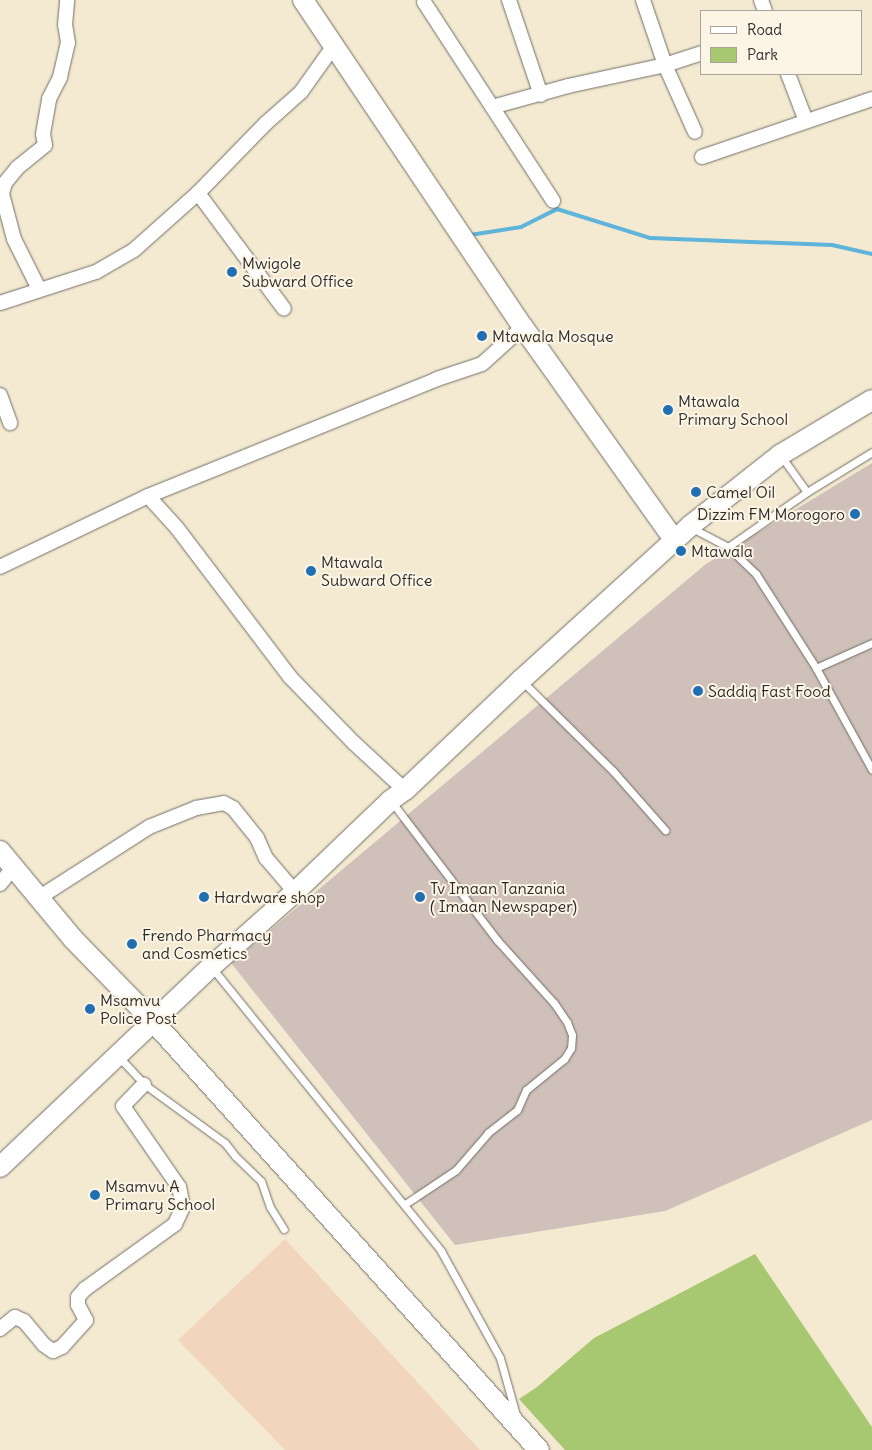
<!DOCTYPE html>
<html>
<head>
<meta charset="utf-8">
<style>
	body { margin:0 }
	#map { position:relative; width:872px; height:1450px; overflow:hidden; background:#f4ead2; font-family:Delius,sans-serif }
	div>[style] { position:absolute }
	.built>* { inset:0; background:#f2d5bd }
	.industrial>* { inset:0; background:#cfc1ba }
	.green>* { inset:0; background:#a7c871 }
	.stream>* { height:4px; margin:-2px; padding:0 2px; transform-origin:2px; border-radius:2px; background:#5eb4da }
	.roads { filter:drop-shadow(0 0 1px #716e65) drop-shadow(0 0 1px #716e65) }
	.lane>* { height:7px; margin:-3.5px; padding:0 3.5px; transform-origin:3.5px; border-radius:3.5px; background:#fff }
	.street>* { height:14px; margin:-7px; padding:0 7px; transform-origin:7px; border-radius:7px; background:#fff }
	.secondary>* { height:20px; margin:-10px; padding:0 10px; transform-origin:10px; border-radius:10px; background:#fff }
	.dots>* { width:14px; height:14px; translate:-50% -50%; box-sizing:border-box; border:2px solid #fcf5e5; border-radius:50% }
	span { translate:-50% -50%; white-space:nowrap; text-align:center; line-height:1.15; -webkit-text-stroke:4px #fcf5e5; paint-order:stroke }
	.poi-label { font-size:16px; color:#2b2b2b }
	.left { translate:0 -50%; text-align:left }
	.right { translate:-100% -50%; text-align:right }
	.legend { position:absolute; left:700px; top:10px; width:162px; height:65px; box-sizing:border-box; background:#fcf5e5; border:1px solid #a8a49b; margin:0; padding:6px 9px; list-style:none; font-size:15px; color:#2b2b2b }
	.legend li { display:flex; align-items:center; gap:10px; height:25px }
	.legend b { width:25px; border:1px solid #a8a49b }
</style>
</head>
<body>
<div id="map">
	<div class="built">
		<div style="clip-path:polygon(285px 1239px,480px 1450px,285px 1450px,178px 1340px)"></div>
	</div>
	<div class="industrial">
		<div style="clip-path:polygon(872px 463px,872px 1120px,665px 1211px,455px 1245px,231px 963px,706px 564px)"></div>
	</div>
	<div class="green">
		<div style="clip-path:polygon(755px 1254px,872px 1427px,872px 1450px,565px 1450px,519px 1399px,537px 1387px,594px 1338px)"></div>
	</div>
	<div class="stream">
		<div style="left:470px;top:235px;width:52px;rotate:-8.9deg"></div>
		<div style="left:521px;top:227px;width:40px;rotate:-26.6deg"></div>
		<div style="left:557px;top:209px;width:97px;rotate:17.3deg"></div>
		<div style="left:650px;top:238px;width:182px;rotate:2.2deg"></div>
		<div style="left:832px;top:245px;width:41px;rotate:12.7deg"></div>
	</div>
	<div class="roads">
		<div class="lane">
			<div style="left:781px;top:456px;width:44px;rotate:54.2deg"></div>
			<div style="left:692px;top:528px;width:41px;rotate:27.8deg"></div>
			<div style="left:728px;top:547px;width:39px;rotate:44deg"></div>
			<div style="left:756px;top:574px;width:112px;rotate:57.4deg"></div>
			<div style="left:816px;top:668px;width:116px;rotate:61.2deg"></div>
			<div style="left:728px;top:547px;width:96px;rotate:-34.8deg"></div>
			<div style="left:807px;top:492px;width:76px;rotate:-31.6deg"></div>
			<div style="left:816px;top:668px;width:61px;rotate:-24.1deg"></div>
			<div style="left:523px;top:682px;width:127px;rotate:44.7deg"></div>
			<div style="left:613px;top:771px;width:79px;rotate:48.6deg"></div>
			<div style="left:391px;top:801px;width:175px;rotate:52.7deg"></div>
			<div style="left:497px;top:940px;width:85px;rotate:47.9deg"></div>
			<div style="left:554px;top:1003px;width:23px;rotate:56deg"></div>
			<div style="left:567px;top:1022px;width:14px;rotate:69deg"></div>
			<div style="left:572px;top:1035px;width:13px;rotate:94deg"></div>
			<div style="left:571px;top:1048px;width:13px;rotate:122deg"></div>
			<div style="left:564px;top:1059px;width:49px;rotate:140.8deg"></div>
			<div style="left:526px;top:1090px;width:22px;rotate:114deg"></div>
			<div style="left:517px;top:1110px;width:37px;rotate:142deg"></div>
			<div style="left:488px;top:1133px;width:49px;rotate:130.9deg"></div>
			<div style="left:456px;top:1170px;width:61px;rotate:146.3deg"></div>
			<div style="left:213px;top:969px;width:363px;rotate:51deg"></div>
			<div style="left:441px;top:1251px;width:122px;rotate:61.1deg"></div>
			<div style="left:500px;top:1358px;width:59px;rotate:74.3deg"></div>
			<div style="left:119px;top:1057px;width:37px;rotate:47deg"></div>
			<div style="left:144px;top:1084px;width:100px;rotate:36.1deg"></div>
			<div style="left:225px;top:1143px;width:16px;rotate:52deg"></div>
			<div style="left:235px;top:1156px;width:36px;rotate:44deg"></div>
			<div style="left:261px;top:1181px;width:28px;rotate:71deg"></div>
			<div style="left:270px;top:1207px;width:26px;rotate:58deg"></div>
		</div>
		<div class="street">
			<div style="left:509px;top:0;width:100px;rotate:71.4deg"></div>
			<div style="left:643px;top:0;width:69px;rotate:71.3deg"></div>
			<div style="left:665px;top:65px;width:73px;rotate:65.9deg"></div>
			<div style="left:761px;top:0;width:12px;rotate:70deg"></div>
			<div style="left:424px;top:2px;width:237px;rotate:57deg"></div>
			<div style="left:788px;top:74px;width:50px;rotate:69deg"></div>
			<div style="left:492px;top:107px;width:79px;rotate:-15.4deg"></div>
			<div style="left:568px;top:86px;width:99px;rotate:-12.2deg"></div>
			<div style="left:665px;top:65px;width:38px;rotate:-18deg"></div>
			<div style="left:702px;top:157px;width:180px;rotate:-18.8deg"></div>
			<div style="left:198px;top:193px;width:144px;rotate:53.4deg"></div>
			<div style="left:39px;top:289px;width:56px;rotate:-116.6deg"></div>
			<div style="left:14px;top:239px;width:47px;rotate:-104.9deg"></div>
			<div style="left:2px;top:194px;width:11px;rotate:-75deg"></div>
			<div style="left:5px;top:183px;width:19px;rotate:-51deg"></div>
			<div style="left:17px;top:168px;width:36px;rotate:-39deg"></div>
			<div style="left:45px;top:145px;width:11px;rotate:-100deg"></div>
			<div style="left:43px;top:134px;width:36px;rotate:-80deg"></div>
			<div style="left:49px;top:99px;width:25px;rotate:-63deg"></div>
			<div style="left:60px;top:77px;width:35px;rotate:-77deg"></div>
			<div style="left:68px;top:43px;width:18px;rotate:-99deg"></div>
			<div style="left:65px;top:25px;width:25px;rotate:-85deg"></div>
			<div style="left:0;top:303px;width:101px;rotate:-17.9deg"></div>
			<div style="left:96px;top:272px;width:44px;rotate:-30.1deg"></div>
			<div style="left:134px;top:250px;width:86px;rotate:-41.7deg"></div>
			<div style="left:198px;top:193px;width:96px;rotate:-45.8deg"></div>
			<div style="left:265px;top:124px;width:48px;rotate:-41.6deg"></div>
			<div style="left:301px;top:92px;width:55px;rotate:-54.6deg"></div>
			<div style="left:0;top:395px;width:30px;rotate:70deg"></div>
			<div style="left:148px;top:496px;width:43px;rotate:47.8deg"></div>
			<div style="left:177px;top:528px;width:187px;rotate:52.8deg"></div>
			<div style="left:290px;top:677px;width:92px;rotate:45.9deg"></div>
			<div style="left:354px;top:743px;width:69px;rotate:42.7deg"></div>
			<div style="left:0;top:567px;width:164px;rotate:-25.6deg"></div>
			<div style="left:148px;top:496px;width:312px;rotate:-22deg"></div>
			<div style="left:437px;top:379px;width:47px;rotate:-18.4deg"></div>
			<div style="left:482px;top:364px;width:55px;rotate:-42.1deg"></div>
			<div style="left:0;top:884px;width:22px;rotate:-51deg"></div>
			<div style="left:40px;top:897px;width:130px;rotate:-32.7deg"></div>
			<div style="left:149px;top:827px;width:51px;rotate:-22deg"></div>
			<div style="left:196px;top:808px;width:28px;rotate:-10deg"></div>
			<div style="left:224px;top:803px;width:10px;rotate:29deg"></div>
			<div style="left:233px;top:808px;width:38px;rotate:51deg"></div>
			<div style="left:257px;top:838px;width:22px;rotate:66deg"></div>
			<div style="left:266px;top:858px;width:45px;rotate:49.5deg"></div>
			<div style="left:0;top:1329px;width:19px;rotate:-39deg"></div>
			<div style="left:15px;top:1317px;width:10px;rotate:24deg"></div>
			<div style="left:24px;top:1321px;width:31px;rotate:50deg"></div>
			<div style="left:44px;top:1345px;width:11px;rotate:34deg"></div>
			<div style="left:53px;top:1351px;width:10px;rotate:-24deg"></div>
			<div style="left:62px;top:1347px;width:36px;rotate:-48deg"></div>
			<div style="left:86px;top:1320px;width:17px;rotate:-118deg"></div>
			<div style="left:78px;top:1305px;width:8px;rotate:-90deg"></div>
			<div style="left:78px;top:1297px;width:11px;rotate:-49deg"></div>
			<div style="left:85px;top:1289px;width:111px;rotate:-35.8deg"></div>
			<div style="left:175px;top:1224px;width:19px;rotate:-65deg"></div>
			<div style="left:183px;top:1207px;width:20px;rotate:-101deg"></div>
			<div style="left:179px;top:1187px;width:98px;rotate:-124.7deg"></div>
			<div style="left:123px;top:1106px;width:30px;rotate:-46deg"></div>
		</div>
		<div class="secondary">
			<div style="left:303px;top:0;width:394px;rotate:56.1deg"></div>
			<div style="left:523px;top:327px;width:262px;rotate:54.6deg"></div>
			<div style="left:0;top:851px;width:114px;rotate:50.3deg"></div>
			<div style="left:73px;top:939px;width:115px;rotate:45.7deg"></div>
			<div style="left:153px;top:1021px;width:577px;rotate:48.02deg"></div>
			<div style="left:0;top:1167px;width:292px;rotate:-43.5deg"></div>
			<div style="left:212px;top:966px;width:111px;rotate:-41.7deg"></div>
			<div style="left:295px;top:892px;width:133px;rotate:-43.8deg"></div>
			<div style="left:391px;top:800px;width:17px;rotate:-36deg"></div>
			<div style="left:405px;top:790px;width:160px;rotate:-43.5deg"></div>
			<div style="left:521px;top:680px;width:229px;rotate:-42.3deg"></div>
			<div style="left:690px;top:526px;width:115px;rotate:-38.3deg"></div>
			<div style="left:780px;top:455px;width:107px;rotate:-30.9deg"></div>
		</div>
	</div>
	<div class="dots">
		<div style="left:232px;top:272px;background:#1f6fb2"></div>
		<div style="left:482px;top:336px;background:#1f6fb2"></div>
		<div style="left:668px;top:410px;background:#1f6fb2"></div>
		<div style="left:696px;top:492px;background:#1f6fb2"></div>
		<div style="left:855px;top:514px;background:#1f6fb2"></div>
		<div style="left:681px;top:551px;background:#1f6fb2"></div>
		<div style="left:311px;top:571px;background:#1f6fb2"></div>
		<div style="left:698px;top:691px;background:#1f6fb2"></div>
		<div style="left:204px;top:897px;background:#1f6fb2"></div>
		<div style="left:420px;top:897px;background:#1f6fb2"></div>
		<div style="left:132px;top:944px;background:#1f6fb2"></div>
		<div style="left:90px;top:1009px;background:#1f6fb2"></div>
		<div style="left:95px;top:1195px;background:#1f6fb2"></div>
	</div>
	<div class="poi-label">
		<span class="left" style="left:242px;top:272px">Mwigole<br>Subward Office</span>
		<span class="left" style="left:492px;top:336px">Mtawala Mosque</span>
		<span class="left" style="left:678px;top:410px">Mtawala<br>Primary School</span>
		<span class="left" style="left:706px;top:492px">Camel Oil</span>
		<span class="right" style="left:845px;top:514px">Dizzim FM Morogoro</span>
		<span class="left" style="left:691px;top:551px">Mtawala</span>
		<span class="left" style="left:321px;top:571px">Mtawala<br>Subward Office</span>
		<span class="left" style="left:708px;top:691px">Saddiq Fast Food</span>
		<span class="left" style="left:430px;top:897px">Tv Imaan Tanzania<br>( Imaan Newspaper)</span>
		<span class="left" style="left:214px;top:897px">Hardware shop</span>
		<span class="left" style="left:142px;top:944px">Frendo Pharmacy<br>and Cosmetics</span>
		<span class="left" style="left:100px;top:1009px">Msamvu<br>Police Post</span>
		<span class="left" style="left:105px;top:1195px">Msamvu A<br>Primary School</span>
	</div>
	<ul class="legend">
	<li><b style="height:6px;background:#fff"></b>Road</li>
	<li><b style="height:14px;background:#a7c871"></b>Park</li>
	</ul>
</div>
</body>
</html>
